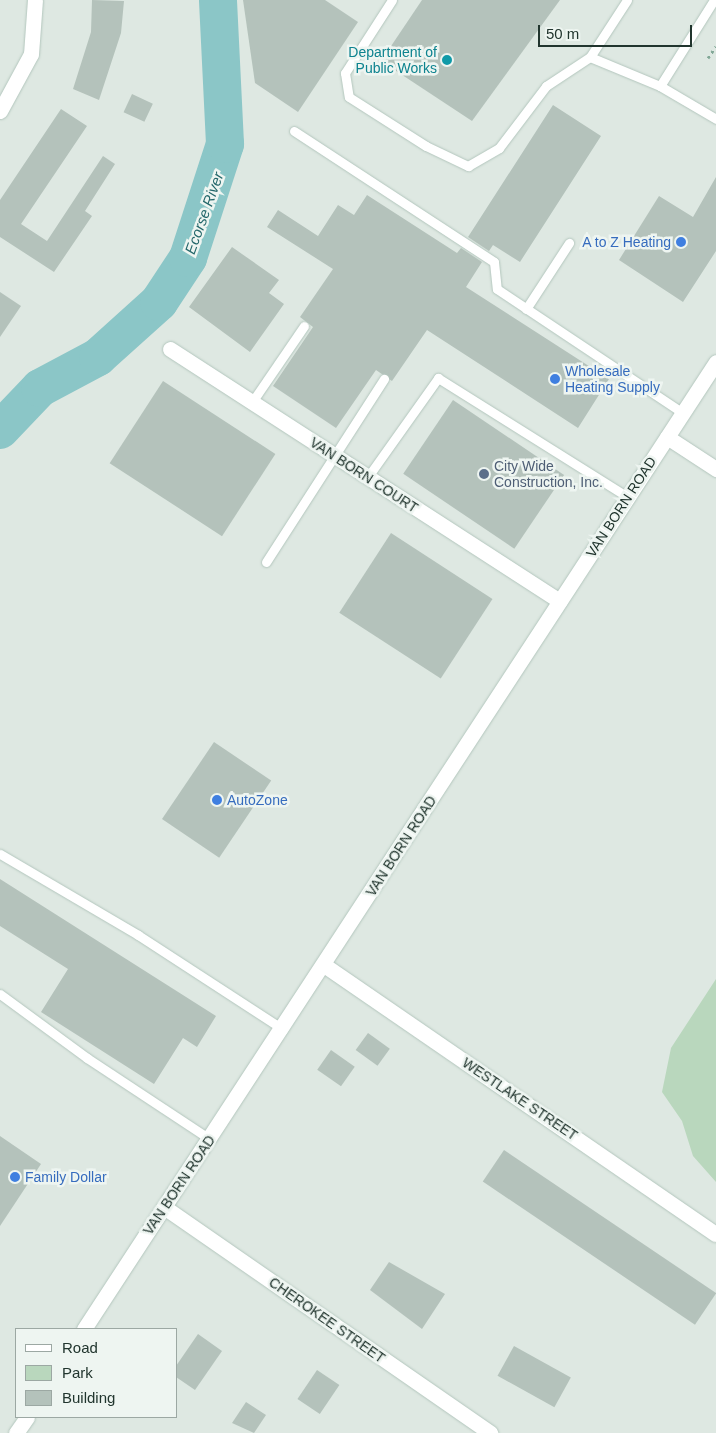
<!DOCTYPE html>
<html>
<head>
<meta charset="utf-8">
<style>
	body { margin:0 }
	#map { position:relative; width:716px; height:1433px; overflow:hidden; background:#dee8e2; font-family:Helvetica,sans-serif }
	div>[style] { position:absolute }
	.green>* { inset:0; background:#b9d7bd }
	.river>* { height:38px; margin:-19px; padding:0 19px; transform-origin:19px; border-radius:19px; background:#8bc6c7 }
	.building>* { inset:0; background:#b4c2bb; transform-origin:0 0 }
	.path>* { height:3px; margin-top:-1.5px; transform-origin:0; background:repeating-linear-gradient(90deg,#82a897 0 2.5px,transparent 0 6.5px) }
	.roads { filter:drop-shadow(0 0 1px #b3c6bd) drop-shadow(0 0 1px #b3c6bd) }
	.service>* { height:9px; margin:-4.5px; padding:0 4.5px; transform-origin:4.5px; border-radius:4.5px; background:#fff }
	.minor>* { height:15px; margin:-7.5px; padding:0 7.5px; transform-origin:7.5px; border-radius:7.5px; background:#fff }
	.secondary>* { height:15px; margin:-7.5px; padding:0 7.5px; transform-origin:7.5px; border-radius:7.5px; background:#fff }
	.dots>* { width:14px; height:14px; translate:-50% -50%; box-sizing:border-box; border:2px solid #eef5f1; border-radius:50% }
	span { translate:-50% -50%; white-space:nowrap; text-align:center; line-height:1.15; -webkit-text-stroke:5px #eef5f1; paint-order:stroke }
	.culture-label { font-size:14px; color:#0d838f }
	.right { translate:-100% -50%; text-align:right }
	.shop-label { font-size:14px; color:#366cbe }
	.left { translate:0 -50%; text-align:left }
	.service-label { font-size:14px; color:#4e5e75 }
	.street-label { font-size:14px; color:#21352e }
	.water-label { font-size:15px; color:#23676a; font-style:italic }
	.legend { position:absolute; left:15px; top:1328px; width:162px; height:90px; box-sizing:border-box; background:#eef5f1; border:1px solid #9ca8a3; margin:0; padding:6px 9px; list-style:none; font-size:15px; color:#21352e }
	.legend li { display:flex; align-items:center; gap:10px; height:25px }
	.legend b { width:25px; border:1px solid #9ca8a3 }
	.scale { position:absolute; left:538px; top:25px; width:154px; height:22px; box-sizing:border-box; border:2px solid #21352e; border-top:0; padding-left:6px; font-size:15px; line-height:18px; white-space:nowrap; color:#21352e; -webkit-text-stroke:4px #eef5f1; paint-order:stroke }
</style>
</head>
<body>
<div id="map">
	<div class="green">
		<div style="clip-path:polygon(716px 979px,716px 1182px,693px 1156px,682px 1121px,662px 1092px,671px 1048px)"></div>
	</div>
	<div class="river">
		<div style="left:0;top:430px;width:58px;rotate:-46.4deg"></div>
		<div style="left:40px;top:388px;width:66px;rotate:-28.1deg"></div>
		<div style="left:98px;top:357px;width:82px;rotate:-42deg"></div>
		<div style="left:159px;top:302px;width:53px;rotate:-56.6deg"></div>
		<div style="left:188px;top:258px;width:120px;rotate:-72deg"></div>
		<div style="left:225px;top:144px;width:144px;rotate:-92.8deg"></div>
	</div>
	<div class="building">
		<div style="clip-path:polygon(92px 0,124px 1px,121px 33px,99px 100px,73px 89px,91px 32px)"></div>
		<div style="clip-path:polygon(243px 0,325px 0,358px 22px,298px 112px,255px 83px)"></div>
		<div style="clip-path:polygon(422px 0,560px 0,472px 121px,381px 61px)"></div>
		<div style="left:132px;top:94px;width:23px;height:20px;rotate:25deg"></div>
		<div style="clip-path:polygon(553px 105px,601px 136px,520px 262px,493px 245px,489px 251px,468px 237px)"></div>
		<div style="clip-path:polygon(61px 109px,87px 126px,21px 224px,47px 241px,103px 156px,115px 164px,85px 211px,92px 216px,54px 272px,0 237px,0 200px)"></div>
		<div style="clip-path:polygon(716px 177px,716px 251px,683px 302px,619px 260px,659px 196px,693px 217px)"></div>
		<div style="clip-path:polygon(367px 195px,457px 253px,461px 248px,482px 262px,466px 287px,609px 379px,578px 428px,427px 330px,392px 381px,376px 370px,336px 428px,273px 386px,313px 327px,300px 317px,333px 269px,267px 227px,278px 210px,318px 236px,338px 205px,354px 215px)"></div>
		<div style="clip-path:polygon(232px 247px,279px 280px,269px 293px,284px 304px,250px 352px,189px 307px)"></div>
		<div style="clip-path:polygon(0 292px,21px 306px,0 337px)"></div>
		<div style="left:163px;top:381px;width:134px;height:98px;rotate:33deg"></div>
		<div style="left:453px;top:400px;width:134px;height:89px;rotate:34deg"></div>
		<div style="left:391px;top:533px;width:121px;height:95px;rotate:33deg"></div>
		<div style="left:214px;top:742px;width:69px;height:93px;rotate:34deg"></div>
		<div style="clip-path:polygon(0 879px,216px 1016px,197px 1047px,183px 1038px,154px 1084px,41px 1012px,68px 969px,0 926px)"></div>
		<div style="left:368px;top:1033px;width:27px;height:21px;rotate:36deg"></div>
		<div style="left:331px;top:1050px;width:29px;height:24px;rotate:35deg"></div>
		<div style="clip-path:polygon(0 1136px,41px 1164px,0 1226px)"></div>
		<div style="left:504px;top:1150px;width:256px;height:38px;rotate:34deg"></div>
		<div style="clip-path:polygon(389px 1262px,445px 1294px,422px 1329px,370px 1290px)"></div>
		<div style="clip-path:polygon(198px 1334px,222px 1351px,195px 1390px,176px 1377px,176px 1366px)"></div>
		<div style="left:514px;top:1346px;width:65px;height:34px;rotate:29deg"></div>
		<div style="left:317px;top:1370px;width:27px;height:35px;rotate:34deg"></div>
		<div style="clip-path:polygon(246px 1402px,266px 1415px,254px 1433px,232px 1423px)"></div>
	</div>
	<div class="path">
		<div style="left:708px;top:58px;width:14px;rotate:-56deg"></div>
	</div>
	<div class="roads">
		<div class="service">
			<div style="left:392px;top:0;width:87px;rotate:122.8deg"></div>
			<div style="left:345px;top:73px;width:24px;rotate:81deg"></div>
			<div style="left:349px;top:97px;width:91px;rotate:32.5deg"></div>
			<div style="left:426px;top:146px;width:47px;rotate:25.5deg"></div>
			<div style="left:468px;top:166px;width:36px;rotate:-30deg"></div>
			<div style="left:499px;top:148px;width:78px;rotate:-52.8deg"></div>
			<div style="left:546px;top:86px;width:53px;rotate:-33.4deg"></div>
			<div style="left:590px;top:57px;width:68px;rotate:-57deg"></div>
			<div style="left:590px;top:57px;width:76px;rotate:22.5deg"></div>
			<div style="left:660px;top:86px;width:65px;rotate:30.5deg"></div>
			<div style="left:660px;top:86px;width:102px;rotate:-57.9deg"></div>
			<div style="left:294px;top:131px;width:239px;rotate:33.2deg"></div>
			<div style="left:494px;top:262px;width:27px;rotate:84deg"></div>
			<div style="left:497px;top:289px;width:224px;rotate:33.7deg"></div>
			<div style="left:526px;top:309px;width:79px;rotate:-56.9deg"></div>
			<div style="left:252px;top:402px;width:92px;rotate:-55.6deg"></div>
			<div style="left:367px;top:478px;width:123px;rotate:-54.6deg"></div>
			<div style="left:438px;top:378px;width:224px;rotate:32.1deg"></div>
			<div style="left:266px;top:562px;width:218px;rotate:-57.2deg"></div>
			<div style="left:0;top:854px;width:160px;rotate:30.4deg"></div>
			<div style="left:138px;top:935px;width:173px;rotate:33deg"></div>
			<div style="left:0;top:994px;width:108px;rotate:36.3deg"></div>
			<div style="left:87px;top:1058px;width:147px;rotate:33.4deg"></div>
		</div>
		<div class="minor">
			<div style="left:0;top:111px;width:65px;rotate:-61.5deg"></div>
			<div style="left:31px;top:54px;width:54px;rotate:-85.8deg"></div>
			<div style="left:170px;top:349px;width:464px;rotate:32.9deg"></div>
			<div style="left:667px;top:437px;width:59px;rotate:33.1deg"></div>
			<div style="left:324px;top:965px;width:475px;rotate:34.5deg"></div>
			<div style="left:164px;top:1207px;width:397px;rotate:34.7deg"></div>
		</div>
		<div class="secondary">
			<div style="left:84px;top:1329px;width:1155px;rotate:-56.83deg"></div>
			<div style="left:16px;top:1433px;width:19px;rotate:-55deg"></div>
		</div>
	</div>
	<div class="dots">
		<div style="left:447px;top:60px;background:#0f9aa8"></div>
		<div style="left:681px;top:242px;background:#3f7fe0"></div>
		<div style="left:555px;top:379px;background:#3f7fe0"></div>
		<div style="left:484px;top:474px;background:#5c6f8a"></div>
		<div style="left:217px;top:800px;background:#3f7fe0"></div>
		<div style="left:15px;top:1177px;background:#3f7fe0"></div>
	</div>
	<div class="culture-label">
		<span class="right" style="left:437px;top:60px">Department of<br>Public Works</span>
	</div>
	<div class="shop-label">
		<span class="right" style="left:671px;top:242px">A to Z Heating</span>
		<span class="left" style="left:565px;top:379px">Wholesale<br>Heating Supply</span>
		<span class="left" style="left:227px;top:800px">AutoZone</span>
		<span class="left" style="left:25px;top:1177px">Family Dollar</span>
	</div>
	<div class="service-label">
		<span class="left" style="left:494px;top:474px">City Wide<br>Construction, Inc.</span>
	</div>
	<div class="street-label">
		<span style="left:364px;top:475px;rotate:33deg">VAN BORN COURT</span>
		<span style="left:621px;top:507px;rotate:-57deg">VAN BORN ROAD</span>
		<span style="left:401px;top:846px;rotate:-57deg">VAN BORN ROAD</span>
		<span style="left:520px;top:1099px;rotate:34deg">WESTLAKE STREET</span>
		<span style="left:179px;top:1185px;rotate:-56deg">VAN BORN ROAD</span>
		<span style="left:327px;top:1320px;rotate:35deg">CHEROKEE STREET</span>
	</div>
	<div class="water-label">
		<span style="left:204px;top:213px;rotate:-70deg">Ecorse River</span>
	</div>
	<ul class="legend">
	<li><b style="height:6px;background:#fff"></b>Road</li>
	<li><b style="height:14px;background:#b9d7bd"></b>Park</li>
	<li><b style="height:14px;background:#b4c2bb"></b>Building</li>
	</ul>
	<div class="scale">50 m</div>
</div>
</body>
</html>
